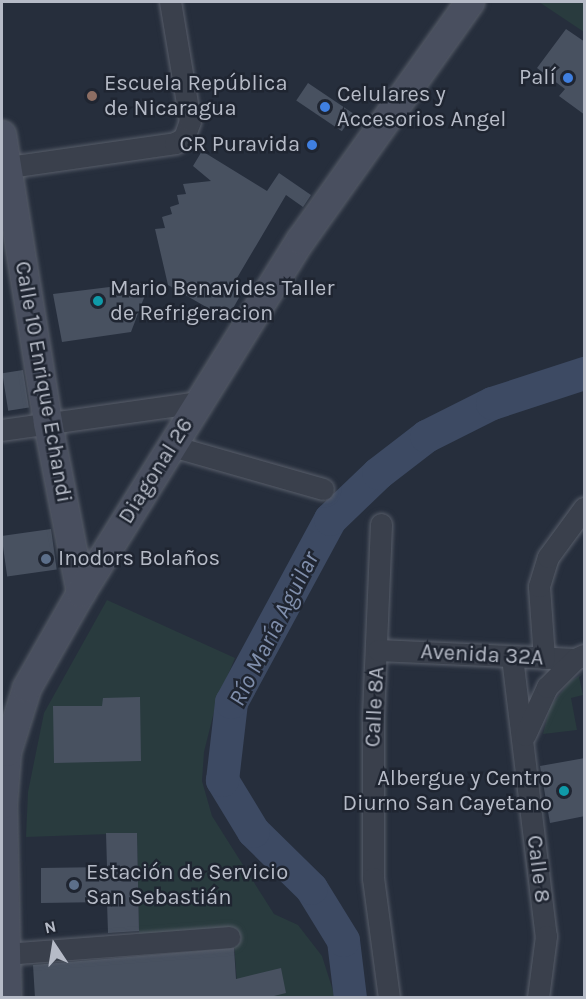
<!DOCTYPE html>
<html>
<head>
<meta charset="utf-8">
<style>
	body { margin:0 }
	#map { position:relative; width:586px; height:999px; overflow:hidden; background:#262e3c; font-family:Karla,sans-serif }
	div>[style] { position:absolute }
	.green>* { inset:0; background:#293b3e }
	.river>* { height:33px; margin:-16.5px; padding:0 16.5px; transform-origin:16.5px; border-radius:16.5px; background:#3d4a63 }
	.building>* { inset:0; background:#485160; transform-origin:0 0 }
	.roads { filter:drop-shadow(0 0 2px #585e6a) drop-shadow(0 0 2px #585e6a) }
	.street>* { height:21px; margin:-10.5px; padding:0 10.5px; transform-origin:10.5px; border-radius:10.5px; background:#3a404c }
	.secondary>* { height:28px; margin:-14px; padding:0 14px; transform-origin:14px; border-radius:14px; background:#494f5f }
	.dots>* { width:16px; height:16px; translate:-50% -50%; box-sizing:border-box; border:3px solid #1f2531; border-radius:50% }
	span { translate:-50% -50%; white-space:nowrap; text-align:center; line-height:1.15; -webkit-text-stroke:5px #1f2531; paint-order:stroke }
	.poi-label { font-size:22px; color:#b6bbc7 }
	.right { translate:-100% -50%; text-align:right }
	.left { translate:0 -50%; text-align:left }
	.street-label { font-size:22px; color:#b6bbc7 }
	.water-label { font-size:24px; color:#808fac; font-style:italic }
	.frame { position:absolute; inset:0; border:3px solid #b6bbc7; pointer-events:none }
	.north { position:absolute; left:24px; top:915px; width:60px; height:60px; -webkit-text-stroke:4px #1f2531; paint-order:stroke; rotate:348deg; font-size:16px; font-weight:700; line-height:24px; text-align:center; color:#b6bbc7 }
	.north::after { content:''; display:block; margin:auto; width:21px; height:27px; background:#b6bbc7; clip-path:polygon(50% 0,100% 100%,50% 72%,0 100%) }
</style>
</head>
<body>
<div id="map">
	<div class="green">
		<div style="clip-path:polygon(539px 2px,584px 2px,584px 32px)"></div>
		<div style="clip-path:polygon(107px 600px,235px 658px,216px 704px,204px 752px,202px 781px,212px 816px,274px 914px,298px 925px,322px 956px,335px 997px,238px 997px,233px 931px,139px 935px,137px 833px,26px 837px,28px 792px,44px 713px)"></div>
		<div style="clip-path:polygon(584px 673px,579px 677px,583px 695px,571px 698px,577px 730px,543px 734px,550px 707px,570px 681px)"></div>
	</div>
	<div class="river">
		<div style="left:350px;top:998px;width:58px;rotate:-96.9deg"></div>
		<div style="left:343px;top:940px;width:61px;rotate:-121.6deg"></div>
		<div style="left:311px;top:888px;width:81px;rotate:-135.5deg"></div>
		<div style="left:253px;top:831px;width:60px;rotate:-121.3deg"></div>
		<div style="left:222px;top:780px;width:79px;rotate:-83.4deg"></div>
		<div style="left:231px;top:702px;width:208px;rotate:-61.6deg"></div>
		<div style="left:330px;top:519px;width:66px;rotate:-43.8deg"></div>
		<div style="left:378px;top:473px;width:61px;rotate:-37.6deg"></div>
		<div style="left:426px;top:436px;width:74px;rotate:-26.6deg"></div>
		<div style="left:492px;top:403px;width:97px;rotate:-18.1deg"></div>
	</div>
	<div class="building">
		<div style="clip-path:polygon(566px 29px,585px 42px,585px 115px,559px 96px,565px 89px,537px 68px)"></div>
		<div style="left:308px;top:83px;width:55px;height:21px;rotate:34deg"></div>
		<div style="clip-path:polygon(202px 151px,267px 191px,279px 173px,311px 195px,303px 207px,286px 195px,234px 283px,244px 289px,227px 319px,168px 285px,155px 229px,165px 228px,162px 217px,172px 214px,170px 207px,179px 204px,177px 195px,186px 194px,183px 184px,211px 181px,193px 166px)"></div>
		<div style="clip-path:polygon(150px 282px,131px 332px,62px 342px,53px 294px)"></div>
		<div style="left:23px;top:370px;width:38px;height:21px;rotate:81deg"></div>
		<div style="left:51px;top:529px;width:41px;height:50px;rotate:82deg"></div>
		<div style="clip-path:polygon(140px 697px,141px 761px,54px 763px,53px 706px,102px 706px,103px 698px)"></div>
		<div style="clip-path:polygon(585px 758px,585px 816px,550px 823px,540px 766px)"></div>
		<div style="clip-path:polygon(106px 833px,137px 833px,139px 931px,108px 933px,107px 902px,41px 903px,41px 868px,107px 867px)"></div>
		<div style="clip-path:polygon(234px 948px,236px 979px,281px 968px,286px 993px,266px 998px,35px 998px,33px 965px)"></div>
	</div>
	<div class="roads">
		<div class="street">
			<div style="left:2px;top:168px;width:175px;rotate:-8.2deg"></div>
			<div style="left:175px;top:143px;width:10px;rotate:-29deg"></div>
			<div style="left:184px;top:138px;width:18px;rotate:-71deg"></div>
			<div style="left:190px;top:121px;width:121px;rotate:-99.5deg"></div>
			<div style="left:2px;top:430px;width:199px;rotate:-8.1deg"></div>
			<div style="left:172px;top:446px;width:157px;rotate:15.9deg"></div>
			<div style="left:381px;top:524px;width:194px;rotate:92.4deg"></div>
			<div style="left:373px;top:718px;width:160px;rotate:90deg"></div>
			<div style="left:373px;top:878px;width:121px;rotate:82.4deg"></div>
			<div style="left:378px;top:650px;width:197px;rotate:2.6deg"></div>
			<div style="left:575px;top:659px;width:10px;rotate:-24deg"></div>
			<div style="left:512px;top:657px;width:281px;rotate:83.1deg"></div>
			<div style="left:546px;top:936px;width:63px;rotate:97.4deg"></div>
			<div style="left:544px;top:658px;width:72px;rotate:-94deg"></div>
			<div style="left:539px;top:586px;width:30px;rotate:-73deg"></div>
			<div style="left:548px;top:557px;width:61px;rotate:-53.7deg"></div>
			<div style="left:525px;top:735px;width:53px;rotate:-65.4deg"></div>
			<div style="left:547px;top:687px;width:40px;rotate:-45deg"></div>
			<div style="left:5px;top:954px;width:225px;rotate:-4.3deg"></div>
		</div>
		<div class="secondary">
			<div style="left:2px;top:135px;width:292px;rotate:80.9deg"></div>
			<div style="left:48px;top:423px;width:173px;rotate:79deg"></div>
			<div style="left:7px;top:998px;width:194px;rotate:-91.2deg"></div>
			<div style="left:3px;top:804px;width:52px;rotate:-85.6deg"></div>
			<div style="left:7px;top:752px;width:67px;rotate:-72.6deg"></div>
			<div style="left:27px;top:688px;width:109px;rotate:-60.4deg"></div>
			<div style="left:81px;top:593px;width:416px;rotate:-58.1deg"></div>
			<div style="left:301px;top:240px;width:292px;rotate:-54.6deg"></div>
		</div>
	</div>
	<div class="dots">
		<div style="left:568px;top:78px;background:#3f7fe0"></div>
		<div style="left:92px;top:96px;background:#8d6e63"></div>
		<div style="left:325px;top:107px;background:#3f7fe0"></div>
		<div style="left:312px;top:145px;background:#3f7fe0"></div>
		<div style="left:98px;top:301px;background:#0f9aa8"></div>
		<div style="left:46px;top:559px;background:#5c6f8a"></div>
		<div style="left:564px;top:791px;background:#0f9aa8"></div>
		<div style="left:74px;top:885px;background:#5c6f8a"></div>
	</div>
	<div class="poi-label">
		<span class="right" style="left:556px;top:78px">Palí</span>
		<span class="left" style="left:104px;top:96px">Escuela República<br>de Nicaragua</span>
		<span class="left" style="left:337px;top:107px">Celulares y<br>Accesorios Angel</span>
		<span class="right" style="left:300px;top:145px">CR Puravida</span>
		<span class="left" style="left:110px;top:301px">Mario Benavides Taller<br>de Refrigeracion</span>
		<span class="left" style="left:58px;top:559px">Inodors Bolaños</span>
		<span class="right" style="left:552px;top:791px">Albergue y Centro<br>Diurno San Cayetano</span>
		<span class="left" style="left:86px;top:885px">Estación de Servicio<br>San Sebastián</span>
	</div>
	<div class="street-label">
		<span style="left:43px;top:382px;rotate:80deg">Calle 10 Enrique Echandi</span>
		<span style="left:156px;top:471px;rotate:-58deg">Diagonal 26</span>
		<span style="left:482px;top:655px;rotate:3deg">Avenida 32A</span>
		<span style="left:375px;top:707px;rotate:-87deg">Calle 8A</span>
		<span style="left:538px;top:869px;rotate:83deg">Calle 8</span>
	</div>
	<div class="water-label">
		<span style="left:274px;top:629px;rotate:-63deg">Río María Aguilar</span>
	</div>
	<div class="frame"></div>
	<div class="north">N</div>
</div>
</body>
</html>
